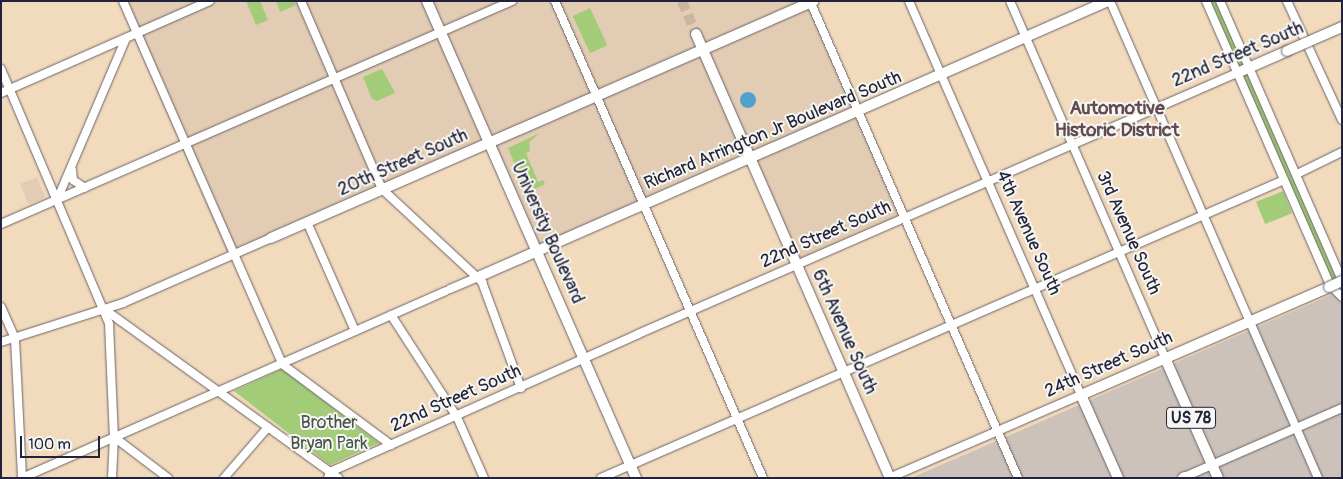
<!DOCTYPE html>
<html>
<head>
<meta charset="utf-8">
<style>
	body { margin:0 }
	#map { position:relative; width:1343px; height:479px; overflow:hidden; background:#f2dbbd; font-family:Pangolin,sans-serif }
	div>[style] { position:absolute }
	.built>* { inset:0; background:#e2ccb3; transform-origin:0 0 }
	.industrial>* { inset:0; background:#ccc2b9 }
	.green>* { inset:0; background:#a2cc78; transform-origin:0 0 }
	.water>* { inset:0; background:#4fa3cb }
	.round { border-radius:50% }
	.major-tunnel>* { height:10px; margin-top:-5px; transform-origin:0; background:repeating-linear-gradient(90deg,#c8b6a3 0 10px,transparent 0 15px) }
	.roads { filter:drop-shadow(0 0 1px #6b6368) drop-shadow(0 0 1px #6b6368) }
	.minor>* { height:8px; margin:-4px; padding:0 4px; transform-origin:4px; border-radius:4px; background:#fff }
	.major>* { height:10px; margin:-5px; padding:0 5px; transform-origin:5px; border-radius:5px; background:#fff }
	.highway>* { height:11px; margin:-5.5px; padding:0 5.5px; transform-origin:5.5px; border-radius:5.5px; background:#fff }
	.bridges { filter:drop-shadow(0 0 1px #6b6368) drop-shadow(0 0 1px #6b6368) }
	.major-bridge>* { height:10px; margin:-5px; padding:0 5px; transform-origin:5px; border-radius:5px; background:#fff }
	span { translate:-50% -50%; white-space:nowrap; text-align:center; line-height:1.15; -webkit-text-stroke:4px #f6f6f2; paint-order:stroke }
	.shield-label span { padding:1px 4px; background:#f6f6f2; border:1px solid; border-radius:4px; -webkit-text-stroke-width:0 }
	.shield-label { font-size:16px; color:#22223b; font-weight:700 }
	.street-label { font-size:18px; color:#22223b }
	.park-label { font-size:18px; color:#48554d }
	.neighbourhood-label { font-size:19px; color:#614b51; font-weight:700 }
	.frame { position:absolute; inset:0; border:2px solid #22223b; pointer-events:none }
	.scale { position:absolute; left:20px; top:436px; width:80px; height:22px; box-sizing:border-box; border:2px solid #22223b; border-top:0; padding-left:6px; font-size:15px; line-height:18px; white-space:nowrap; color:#22223b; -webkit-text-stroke:4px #f6f6f2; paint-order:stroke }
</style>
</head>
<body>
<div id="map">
	<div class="built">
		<div style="clip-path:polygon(118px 1px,808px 1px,904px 218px,797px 265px,748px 157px,539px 249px,490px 141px,230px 253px,226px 251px)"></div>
		<div style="left:37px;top:177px;width:22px;height:18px;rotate:68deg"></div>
	</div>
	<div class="industrial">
		<div style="clip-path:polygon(1342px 290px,1342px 478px,911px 478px,1017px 432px)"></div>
	</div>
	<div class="green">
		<div style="clip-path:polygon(246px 1px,260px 1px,268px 20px,256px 25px)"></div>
		<div style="clip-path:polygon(276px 1px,294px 1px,296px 5px,280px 12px)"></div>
		<div style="clip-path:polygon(1210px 1px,1217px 1px,1340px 280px,1341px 291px,1333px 283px)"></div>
		<div style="left:590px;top:8px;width:41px;height:19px;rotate:65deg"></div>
		<div style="clip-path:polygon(382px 69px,395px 93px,377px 101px,372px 99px,363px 77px)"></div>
		<div style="clip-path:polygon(540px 133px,529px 142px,530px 151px,526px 153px,538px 182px,543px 180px,545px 184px,527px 193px,508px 148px)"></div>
		<div style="left:1283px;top:191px;width:24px;height:29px;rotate:68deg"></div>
		<div style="clip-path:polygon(282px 369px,379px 443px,330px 465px,234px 391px)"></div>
	</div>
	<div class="water">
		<div class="round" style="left:740px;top:92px;width:16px;height:16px"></div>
	</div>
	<div class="major-tunnel">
		<div style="left:682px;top:1px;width:36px;rotate:67deg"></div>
	</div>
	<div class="roads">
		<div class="minor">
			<div style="left:123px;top:1px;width:396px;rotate:66.3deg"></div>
			<div style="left:282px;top:364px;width:136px;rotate:36.6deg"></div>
			<div style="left:301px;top:1px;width:205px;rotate:66.7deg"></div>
			<div style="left:382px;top:189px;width:137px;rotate:42.9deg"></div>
			<div style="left:482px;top:282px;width:113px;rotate:69.8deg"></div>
			<div style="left:555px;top:1px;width:520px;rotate:66.44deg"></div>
			<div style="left:810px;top:1px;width:520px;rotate:66.44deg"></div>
			<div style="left:1010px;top:1px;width:389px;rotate:66.5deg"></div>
			<div style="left:1110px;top:1px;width:520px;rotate:66.44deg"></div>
			<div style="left:1206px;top:1px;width:310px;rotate:66.4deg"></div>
			<div style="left:1330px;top:285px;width:17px;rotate:45deg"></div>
			<div style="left:1220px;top:1px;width:305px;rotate:66.4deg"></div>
			<div style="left:1287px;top:1px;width:131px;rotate:65.2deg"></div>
			<div style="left:1px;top:69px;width:277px;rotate:67deg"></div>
			<div style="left:109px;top:324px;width:113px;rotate:87.5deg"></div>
			<div style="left:114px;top:437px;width:68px;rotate:37.2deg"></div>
			<div style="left:1px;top:93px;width:228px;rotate:-23.8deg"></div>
			<div style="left:72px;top:170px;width:10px;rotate:84deg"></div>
			<div style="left:73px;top:180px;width:14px;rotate:34deg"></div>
			<div style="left:1297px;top:174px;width:50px;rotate:-26.1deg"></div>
			<div style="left:57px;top:200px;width:176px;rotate:-66.9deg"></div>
			<div style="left:307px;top:222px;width:119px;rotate:66.2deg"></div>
			<div style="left:1px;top:224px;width:558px;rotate:-23.58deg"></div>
			<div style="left:450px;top:289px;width:30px;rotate:-23deg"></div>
			<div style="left:1px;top:307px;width:35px;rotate:66deg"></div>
			<div style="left:15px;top:339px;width:139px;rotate:87.1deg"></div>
			<div style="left:104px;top:309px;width:289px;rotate:35.8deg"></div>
			<div style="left:391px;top:315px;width:121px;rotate:57.1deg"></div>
			<div style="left:457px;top:417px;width:67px;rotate:66.1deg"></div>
			<div style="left:1px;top:342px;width:128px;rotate:-17.7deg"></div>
			<div style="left:123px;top:303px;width:162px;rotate:-23.7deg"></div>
			<div style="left:22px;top:478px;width:463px;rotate:-23.8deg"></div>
			<div style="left:112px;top:478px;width:41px;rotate:-87.2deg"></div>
			<div style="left:224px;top:478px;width:67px;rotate:-49.2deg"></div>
			<div style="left:328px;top:478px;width:6px;rotate:-72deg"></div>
			<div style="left:330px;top:472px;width:338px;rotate:-24.1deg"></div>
			<div style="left:638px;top:334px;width:653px;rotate:-23.54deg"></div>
			<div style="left:601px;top:478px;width:745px;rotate:-23.57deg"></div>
			<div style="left:889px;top:478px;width:209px;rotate:-23.4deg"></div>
			<div style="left:1081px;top:395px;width:430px;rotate:-113.6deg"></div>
			<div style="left:1182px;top:478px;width:175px;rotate:-23.6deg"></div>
		</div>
		<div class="major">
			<div style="left:427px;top:1px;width:521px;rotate:66.34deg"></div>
			<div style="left:696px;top:34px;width:485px;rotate:66.4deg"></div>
			<div style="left:1237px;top:73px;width:55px;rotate:-23.7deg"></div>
			<div style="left:271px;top:238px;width:592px;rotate:-23.58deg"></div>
			<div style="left:478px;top:277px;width:688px;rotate:-23.66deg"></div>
			<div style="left:1165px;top:358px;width:131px;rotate:66.2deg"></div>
			<div style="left:1118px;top:478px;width:91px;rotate:-114deg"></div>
			<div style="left:1081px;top:395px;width:270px;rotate:-23.5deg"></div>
		</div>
		<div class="highway">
			<div style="left:1184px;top:478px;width:1px;rotate:-90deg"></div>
		</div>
	</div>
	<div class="bridges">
		<div class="major-bridge">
			<div style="left:1287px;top:51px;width:60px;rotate:-23.6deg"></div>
			<div style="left:1329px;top:287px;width:14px;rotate:-25deg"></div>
		</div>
	</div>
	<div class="shield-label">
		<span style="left:1191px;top:418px">US 78</span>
	</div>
	<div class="street-label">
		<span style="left:1238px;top:55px;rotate:-23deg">22nd Street South</span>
		<span style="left:773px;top:131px;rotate:-23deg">Richard Arrington Jr Boulevard South</span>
		<span style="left:403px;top:163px;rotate:-24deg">20th Street South</span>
		<span style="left:547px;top:233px;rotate:66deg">University Boulevard</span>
		<span style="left:1028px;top:233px;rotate:66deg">4th Avenue South</span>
		<span style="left:1128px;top:233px;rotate:66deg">3rd Avenue South</span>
		<span style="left:826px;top:235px;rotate:-24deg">22nd Street South</span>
		<span style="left:844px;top:332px;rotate:66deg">6th Avenue South</span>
		<span style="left:1109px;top:365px;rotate:-24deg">24th Street South</span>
		<span style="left:456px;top:399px;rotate:-24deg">22nd Street South</span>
	</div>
	<div class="park-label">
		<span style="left:329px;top:434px">Brother<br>Bryan Park</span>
	</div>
	<div class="neighbourhood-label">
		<span style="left:1117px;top:120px">Automotive<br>Historic District</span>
	</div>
	<div class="frame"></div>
	<div class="scale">100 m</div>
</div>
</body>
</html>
